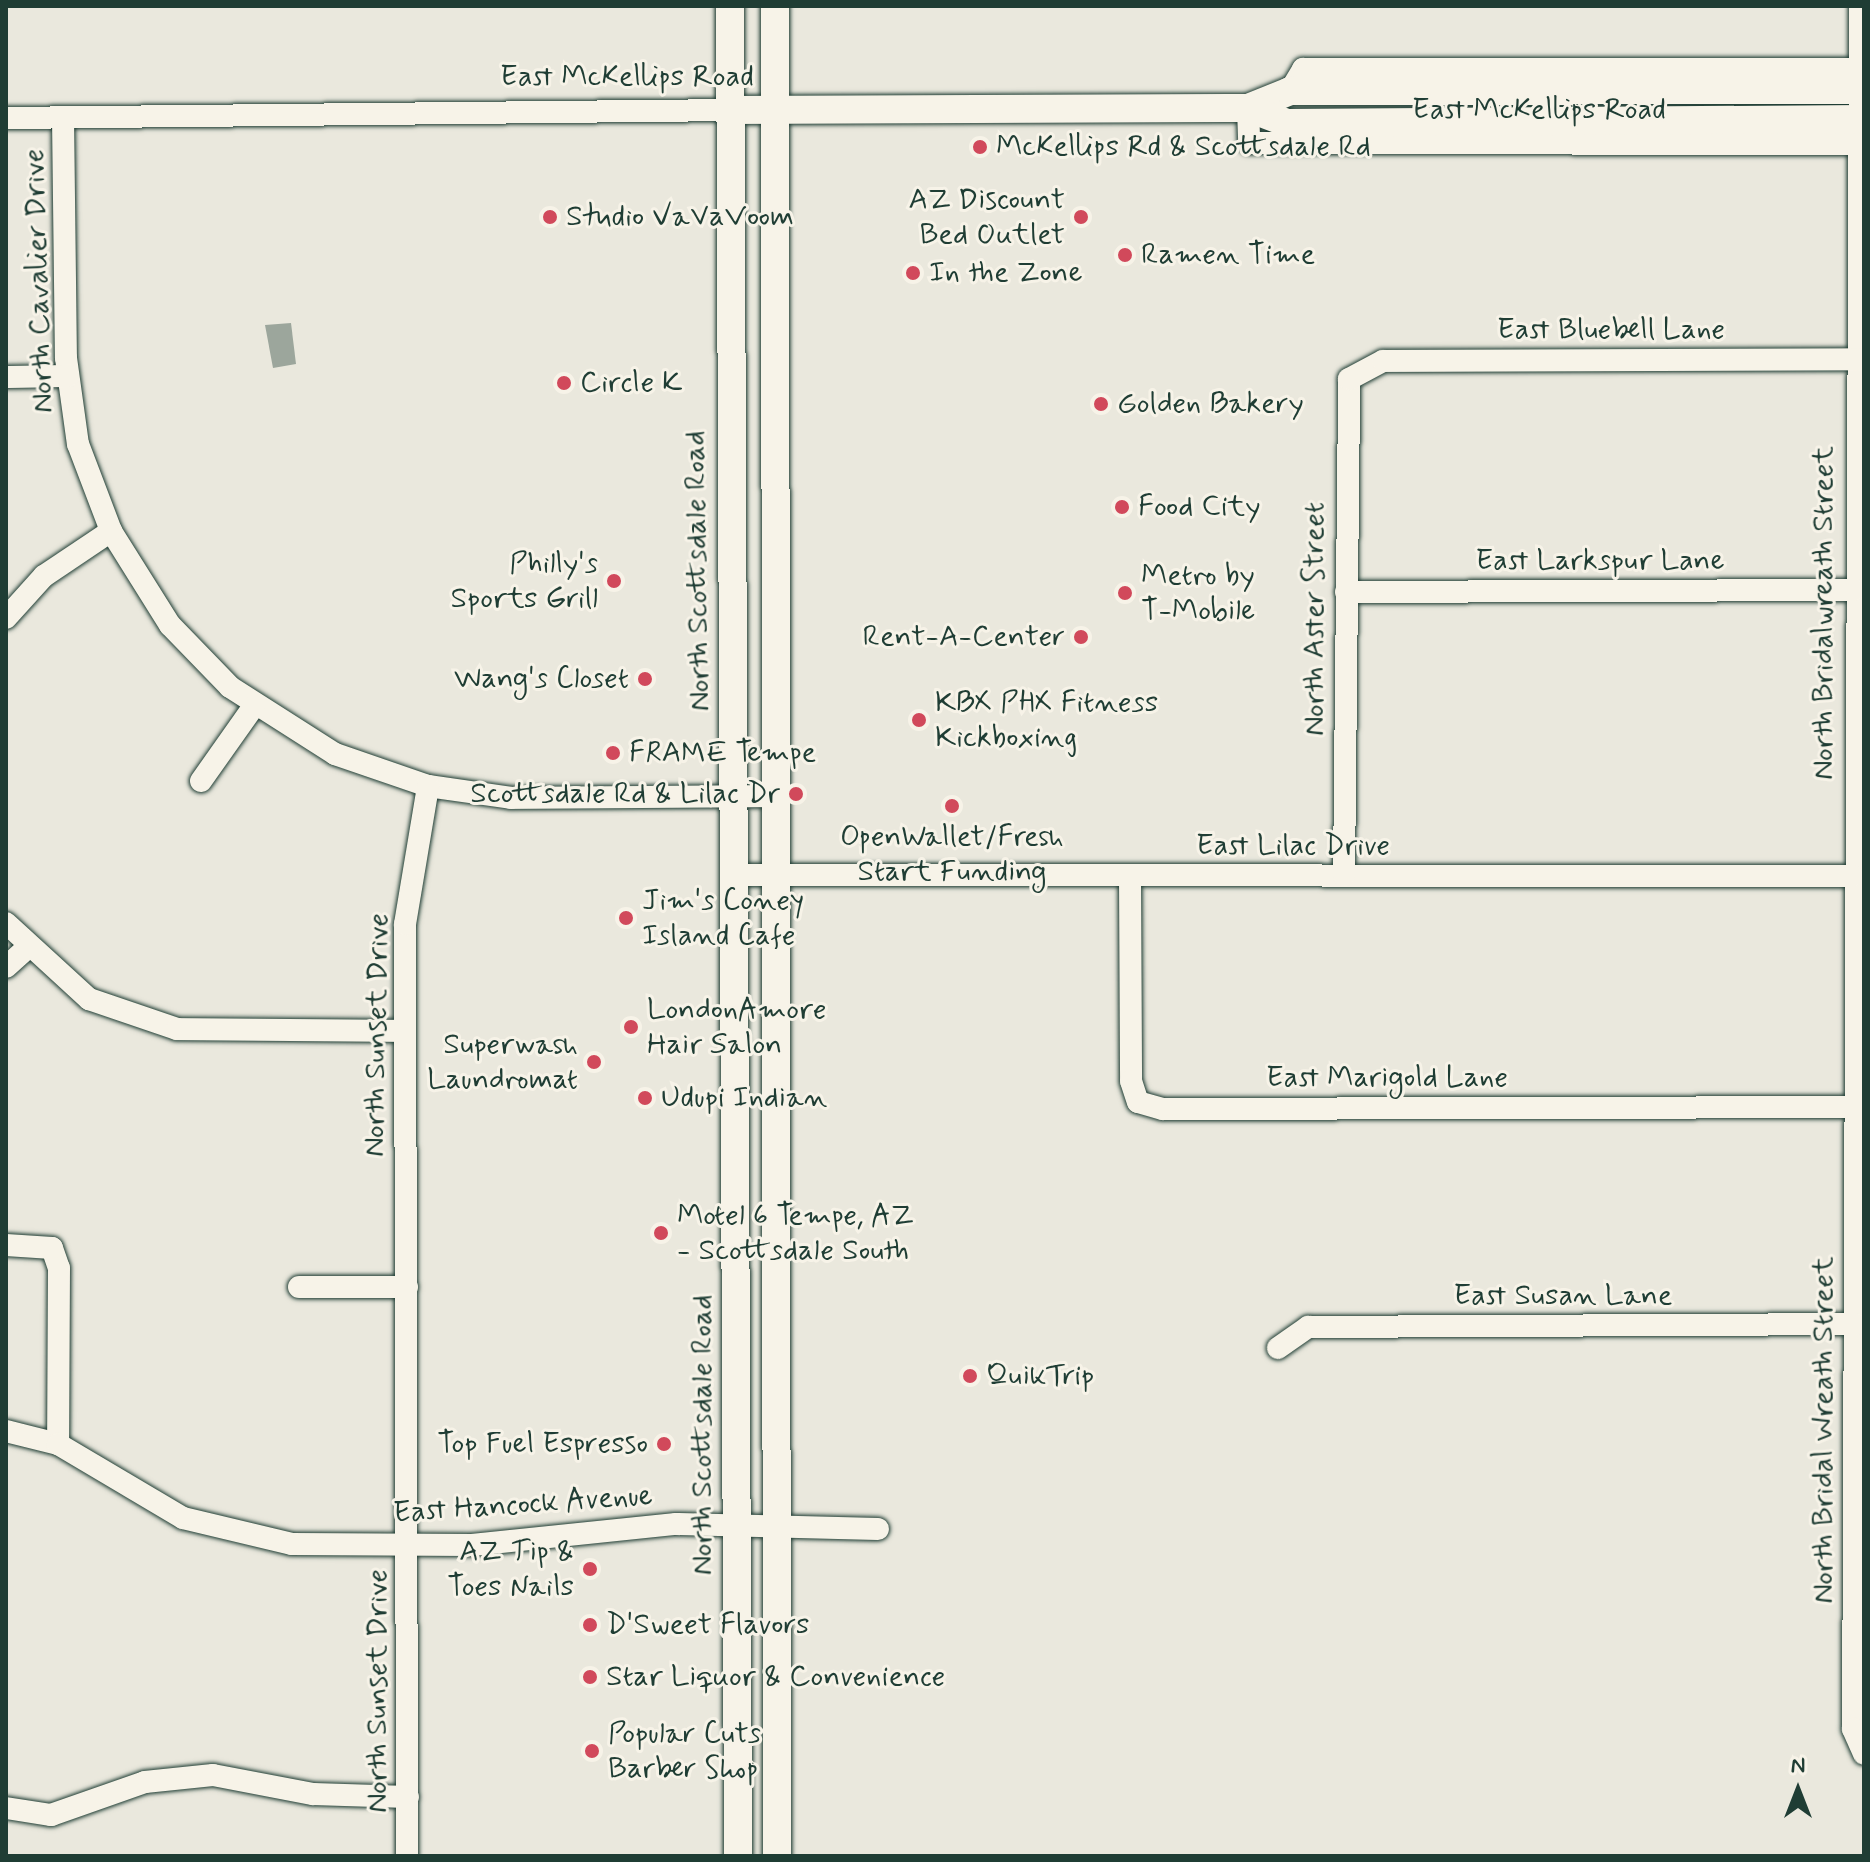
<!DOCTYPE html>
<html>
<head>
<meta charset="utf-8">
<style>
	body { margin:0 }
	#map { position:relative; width:1870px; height:1862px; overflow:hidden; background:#eae8dd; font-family:Mynerve,sans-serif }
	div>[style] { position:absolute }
	.water>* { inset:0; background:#9ca69c }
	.roads { filter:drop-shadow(0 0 2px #1f3d34) drop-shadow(0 0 2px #1f3d34) }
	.minor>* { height:22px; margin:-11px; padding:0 11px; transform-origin:11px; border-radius:11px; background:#f7f3e8 }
	.major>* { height:28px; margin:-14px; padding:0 14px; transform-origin:14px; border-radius:14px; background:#f7f3e8 }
	.dots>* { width:22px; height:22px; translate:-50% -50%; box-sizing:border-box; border:4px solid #f7f3e8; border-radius:50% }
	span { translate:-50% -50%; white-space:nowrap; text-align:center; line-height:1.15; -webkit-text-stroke:6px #f7f3e8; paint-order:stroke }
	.street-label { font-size:30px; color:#1f3d34 }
	.poi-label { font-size:30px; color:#1f3d34 }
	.left { translate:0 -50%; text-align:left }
	.right { translate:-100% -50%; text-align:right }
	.frame { position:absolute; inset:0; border:8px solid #1f3d34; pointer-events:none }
	.north { position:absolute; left:1758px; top:1750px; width:80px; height:80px; -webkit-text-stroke:6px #f7f3e8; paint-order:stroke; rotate:0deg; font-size:22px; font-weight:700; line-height:32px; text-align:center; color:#1f3d34 }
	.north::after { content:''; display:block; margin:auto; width:28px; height:36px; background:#1f3d34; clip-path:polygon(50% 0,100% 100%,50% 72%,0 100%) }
</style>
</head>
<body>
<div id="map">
	<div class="water">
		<div style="clip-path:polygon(291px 323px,296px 364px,273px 368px,265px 325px)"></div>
	</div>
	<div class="roads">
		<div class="minor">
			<div style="left:1860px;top:6px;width:1723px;rotate:90.23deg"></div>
			<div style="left:1853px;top:1729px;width:27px;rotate:66deg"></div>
			<div style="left:1290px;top:91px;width:26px;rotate:-59deg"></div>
			<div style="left:1303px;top:69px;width:561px"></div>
			<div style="left:1248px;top:108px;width:35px;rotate:88deg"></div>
			<div style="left:1249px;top:143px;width:615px;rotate:0.09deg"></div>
			<div style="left:63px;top:117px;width:241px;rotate:89.3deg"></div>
			<div style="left:66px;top:358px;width:87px;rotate:82.1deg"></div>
			<div style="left:78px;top:444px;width:93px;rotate:69.2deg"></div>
			<div style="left:111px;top:531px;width:111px;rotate:57.9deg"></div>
			<div style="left:170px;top:625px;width:86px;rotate:45.9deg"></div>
			<div style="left:230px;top:687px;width:125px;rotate:32.5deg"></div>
			<div style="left:335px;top:754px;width:98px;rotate:19deg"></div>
			<div style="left:428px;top:786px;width:84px;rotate:8.2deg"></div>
			<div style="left:511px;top:798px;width:262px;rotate:-0.4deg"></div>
			<div style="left:6px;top:118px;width:722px;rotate:-0.63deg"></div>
			<div style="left:6px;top:377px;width:62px;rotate:-0.9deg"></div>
			<div style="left:1346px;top:592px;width:508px;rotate:-0.23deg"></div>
			<div style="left:6px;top:618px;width:57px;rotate:-47.9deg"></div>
			<div style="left:44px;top:576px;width:81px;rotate:-33.9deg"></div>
			<div style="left:201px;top:781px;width:92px;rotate:-54.8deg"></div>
			<div style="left:734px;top:875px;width:1118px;rotate:0.05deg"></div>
			<div style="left:1344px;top:875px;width:496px;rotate:-89.4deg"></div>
			<div style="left:1349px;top:379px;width:38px;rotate:-28deg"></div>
			<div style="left:1383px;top:361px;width:481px;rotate:-0.2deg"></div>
			<div style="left:1130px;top:877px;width:204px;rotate:89.7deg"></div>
			<div style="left:1131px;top:1081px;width:22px;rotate:72deg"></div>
			<div style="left:1138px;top:1102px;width:26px;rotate:16deg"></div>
			<div style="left:1163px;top:1109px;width:701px;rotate:-0.16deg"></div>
			<div style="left:6px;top:923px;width:113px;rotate:42.5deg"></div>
			<div style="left:89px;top:999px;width:93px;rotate:18.8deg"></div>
			<div style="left:177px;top:1029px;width:226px;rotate:0.5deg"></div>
			<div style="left:6px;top:967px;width:28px;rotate:-42deg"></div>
			<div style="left:6px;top:1245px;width:46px;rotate:3.7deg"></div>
			<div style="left:52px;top:1248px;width:21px;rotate:71deg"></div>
			<div style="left:59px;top:1268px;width:176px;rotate:90.3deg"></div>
			<div style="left:299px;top:1287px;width:108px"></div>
			<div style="left:1278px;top:1348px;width:37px;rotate:-35deg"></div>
			<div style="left:1308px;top:1327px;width:547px;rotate:-0.31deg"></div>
			<div style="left:6px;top:1431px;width:54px;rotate:14deg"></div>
			<div style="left:58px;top:1444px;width:145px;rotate:30.6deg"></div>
			<div style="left:183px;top:1518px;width:112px;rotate:13.4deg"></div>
			<div style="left:292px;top:1544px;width:180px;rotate:0.3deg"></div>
			<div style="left:472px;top:1545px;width:205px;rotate:-5.9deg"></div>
			<div style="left:676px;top:1524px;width:202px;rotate:1.4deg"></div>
			<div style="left:6px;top:1808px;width:46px;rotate:8.8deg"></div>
			<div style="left:51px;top:1815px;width:100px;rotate:-19.3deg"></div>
			<div style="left:145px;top:1782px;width:68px;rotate:-5.9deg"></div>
			<div style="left:213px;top:1775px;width:102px;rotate:10.8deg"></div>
			<div style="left:313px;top:1794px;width:95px;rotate:1.8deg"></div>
			<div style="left:407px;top:1856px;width:932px;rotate:-90.12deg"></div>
			<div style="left:405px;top:924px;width:140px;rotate:-80.5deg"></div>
		</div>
		<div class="major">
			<div style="left:730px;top:6px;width:1850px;rotate:89.75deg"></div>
			<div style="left:775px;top:6px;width:1850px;rotate:89.94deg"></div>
			<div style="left:1248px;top:108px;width:45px;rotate:-22deg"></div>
			<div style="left:1290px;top:91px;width:574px;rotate:-0.1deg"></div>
			<div style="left:728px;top:110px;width:520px;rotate:-0.22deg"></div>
			<div style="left:1248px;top:108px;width:42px;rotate:21deg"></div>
			<div style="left:1287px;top:123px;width:577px;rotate:-0.4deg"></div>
		</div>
	</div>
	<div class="dots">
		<div style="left:980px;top:147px;background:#d1495b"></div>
		<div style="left:550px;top:217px;background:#d1495b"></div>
		<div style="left:1081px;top:217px;background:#d1495b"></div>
		<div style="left:1125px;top:255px;background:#d1495b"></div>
		<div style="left:913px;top:273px;background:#d1495b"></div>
		<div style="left:564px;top:383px;background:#d1495b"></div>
		<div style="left:1101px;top:404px;background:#d1495b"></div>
		<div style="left:1122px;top:507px;background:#d1495b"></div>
		<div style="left:614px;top:581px;background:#d1495b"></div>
		<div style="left:1125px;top:593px;background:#d1495b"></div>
		<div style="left:1081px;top:637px;background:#d1495b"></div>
		<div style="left:645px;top:679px;background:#d1495b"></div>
		<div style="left:919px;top:720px;background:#d1495b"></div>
		<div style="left:613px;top:753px;background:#d1495b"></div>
		<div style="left:796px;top:794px;background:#d1495b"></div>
		<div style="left:952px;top:806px;background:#d1495b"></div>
		<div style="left:626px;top:918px;background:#d1495b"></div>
		<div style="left:631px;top:1027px;background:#d1495b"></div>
		<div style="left:594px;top:1062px;background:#d1495b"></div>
		<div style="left:645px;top:1098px;background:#d1495b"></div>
		<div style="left:661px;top:1233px;background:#d1495b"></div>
		<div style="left:970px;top:1376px;background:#d1495b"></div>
		<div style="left:664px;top:1444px;background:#d1495b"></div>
		<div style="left:590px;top:1569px;background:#d1495b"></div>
		<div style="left:590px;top:1625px;background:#d1495b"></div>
		<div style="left:590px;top:1677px;background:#d1495b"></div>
		<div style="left:592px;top:1751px;background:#d1495b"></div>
	</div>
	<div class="street-label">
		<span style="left:627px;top:77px">East McKellips Road</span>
		<span style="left:1539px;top:110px">East McKellips Road</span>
		<span style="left:39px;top:281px;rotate:-92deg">North Cavalier Drive</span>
		<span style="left:1611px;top:330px">East Bluebell Lane</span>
		<span style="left:1600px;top:561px">East Larkspur Lane</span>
		<span style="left:698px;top:571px;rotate:-91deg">North Scottsdale Road</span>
		<span style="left:1824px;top:613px;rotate:-90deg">North Bridalwreath Street</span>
		<span style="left:1315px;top:619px;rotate:-90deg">North Aster Street</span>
		<span style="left:1293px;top:846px">East Lilac Drive</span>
		<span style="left:377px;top:1035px;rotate:-89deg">North Sunset Drive</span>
		<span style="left:1387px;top:1078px">East Marigold Lane</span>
		<span style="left:1563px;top:1296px">East Susan Lane</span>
		<span style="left:1824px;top:1430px;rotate:-90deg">North Bridal Wreath Street</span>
		<span style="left:703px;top:1435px;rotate:-90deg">North Scottsdale Road</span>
		<span style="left:523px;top:1505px;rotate:-4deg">East Hancock Avenue</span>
		<span style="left:378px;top:1691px;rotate:-90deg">North Sunset Drive</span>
	</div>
	<div class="poi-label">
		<span class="left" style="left:996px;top:147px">McKellips Rd &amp; Scottsdale Rd</span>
		<span class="right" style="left:1065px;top:217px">AZ Discount<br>Bed Outlet</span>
		<span class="left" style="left:566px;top:217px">Studio VaVaVoom</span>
		<span class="left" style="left:1141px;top:255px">Ramen Time</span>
		<span class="left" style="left:929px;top:273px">In the Zone</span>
		<span class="left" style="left:580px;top:383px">Circle K</span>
		<span class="left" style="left:1117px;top:404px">Golden Bakery</span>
		<span class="left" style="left:1138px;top:507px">Food City</span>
		<span class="right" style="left:598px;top:581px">Philly's<br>Sports Grill</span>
		<span class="left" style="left:1141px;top:593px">Metro by<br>T-Mobile</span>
		<span class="right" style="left:1065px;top:637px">Rent-A-Center</span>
		<span class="right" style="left:629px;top:679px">Wang's Closet</span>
		<span class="left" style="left:935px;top:720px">KBX PHX Fitness<br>Kickboxing</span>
		<span class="left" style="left:629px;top:753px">FRAME Tempe</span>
		<span class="right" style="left:780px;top:794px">Scottsdale Rd &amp; Lilac Dr</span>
		<span style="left:952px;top:854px">OpenWallet/Fresh<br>Start Funding</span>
		<span class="left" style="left:642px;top:918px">Jim's Coney<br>Island Cafe</span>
		<span class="left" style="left:647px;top:1027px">LondonAmore<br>Hair Salon</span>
		<span class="right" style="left:578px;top:1062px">Superwash<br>Laundromat</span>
		<span class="left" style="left:661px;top:1098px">Udupi Indian</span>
		<span class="left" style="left:677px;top:1233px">Motel 6 Tempe, AZ<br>- Scottsdale South</span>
		<span class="left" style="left:986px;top:1376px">QuikTrip</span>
		<span class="right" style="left:648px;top:1444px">Top Fuel Espresso</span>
		<span class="right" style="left:574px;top:1569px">AZ Tip &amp;<br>Toes Nails</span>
		<span class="left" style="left:606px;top:1625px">D'Sweet Flavors</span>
		<span class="left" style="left:606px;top:1677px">Star Liquor &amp; Convenience</span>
		<span class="left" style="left:608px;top:1751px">Popular Cuts<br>Barber Shop</span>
	</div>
	<div class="frame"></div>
	<div class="north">N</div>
</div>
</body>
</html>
